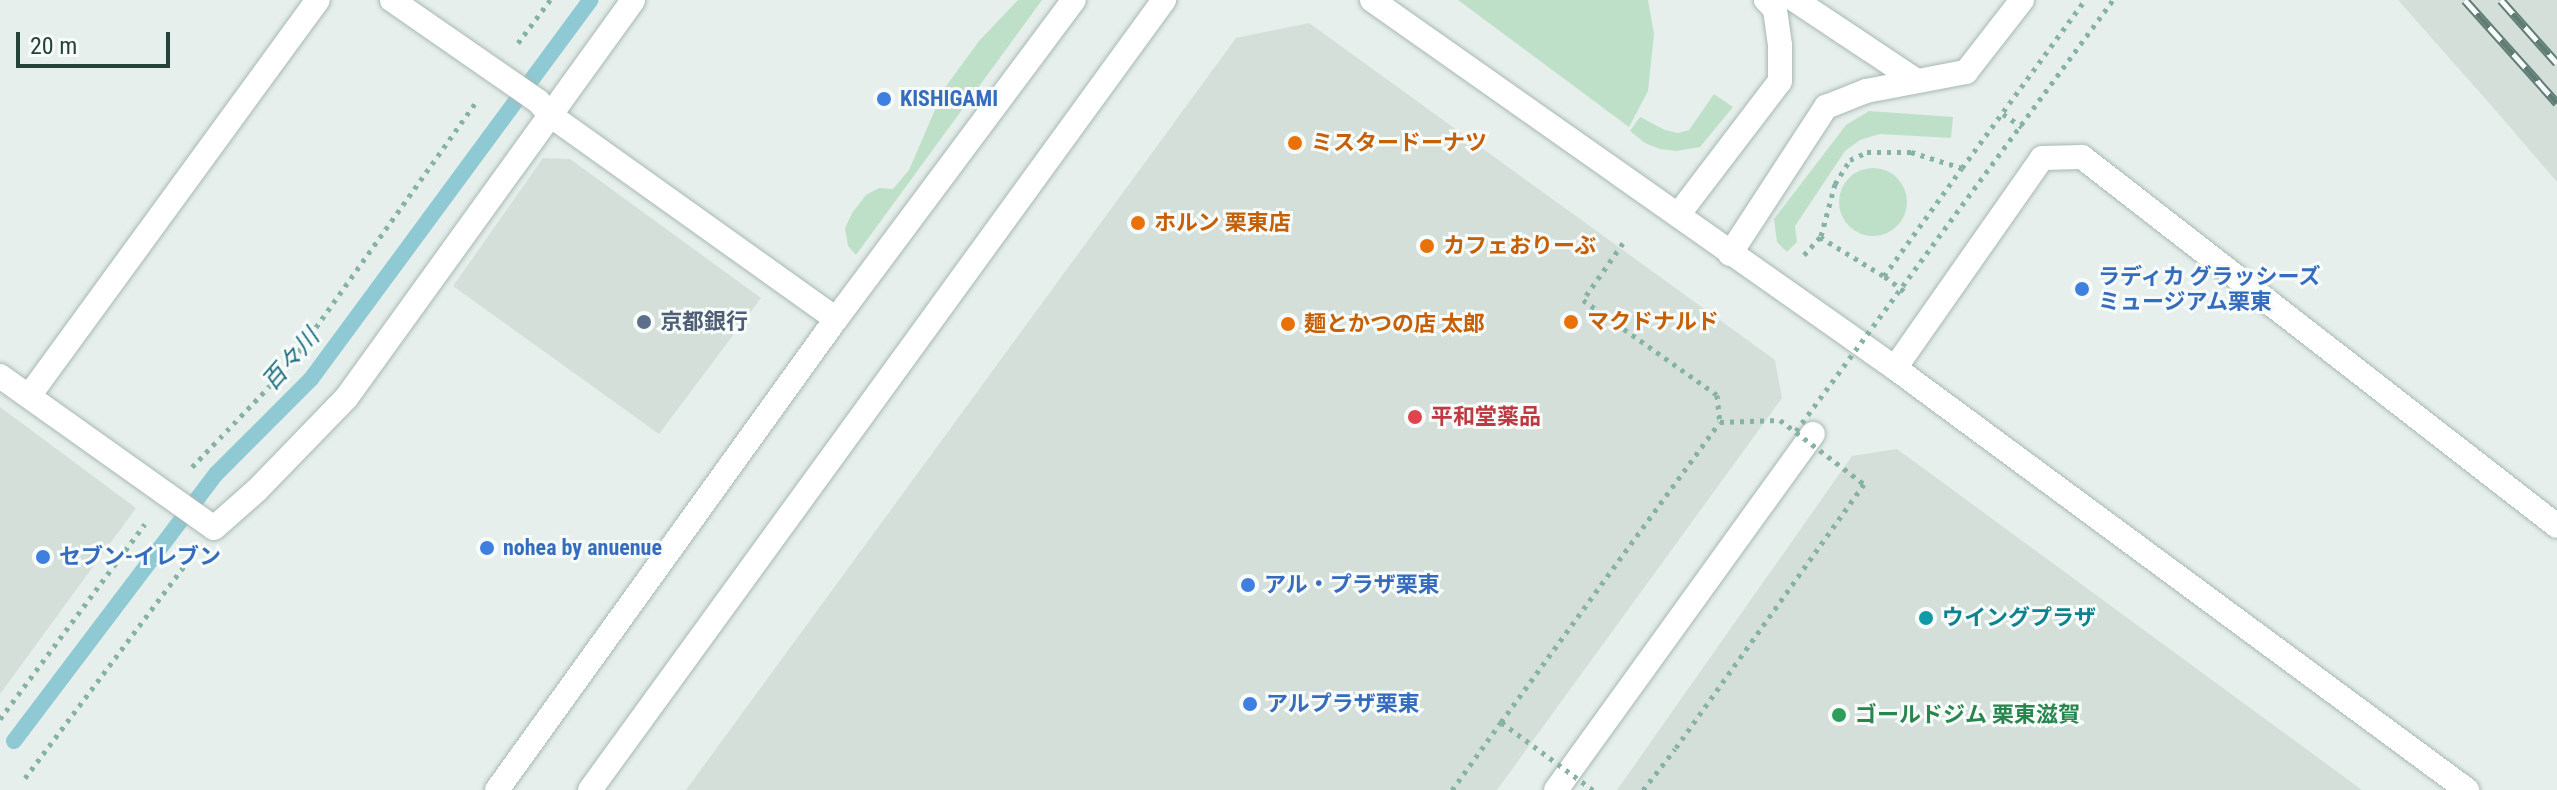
<!DOCTYPE html>
<html>
<head>
<meta charset="utf-8">
<style>
	body { margin:0 }
	#map { position:relative; width:2557px; height:790px; overflow:hidden; background:#e6efeb; font-family:"Roboto Condensed","Noto Sans JP",sans-serif }
	div>[style] { position:absolute }
	.built>* { inset:0; background:#d4dfda }
	.green>* { inset:0; background:#bfe0c8 }
	.round { border-radius:50% }
	.stream>* { height:16px; margin:-8px; padding:0 8px; transform-origin:8px; border-radius:8px; background:#8ec9d4 }
	.path>* { height:5px; margin-top:-2.5px; transform-origin:0; background:repeating-linear-gradient(90deg,#86b3a5 0 4px,transparent 0 10px) }
	.roads { filter:drop-shadow(0 0 2px #a8b8b2) drop-shadow(0 0 2px #a8b8b2) }
	.minor>* { height:24px; margin:-12px; padding:0 12px; transform-origin:12px; border-radius:12px; background:#fff }
	.rail>* { height:9px; margin-top:-4.5px; transform-origin:0; background:repeating-linear-gradient(90deg,#f7fbf9 0 18px,#5f7d75 0 36px); box-sizing:border-box; border-block:2px solid #5f7d75 }
	.path-bridge>* { height:5px; margin-top:-2.5px; transform-origin:0; background:repeating-linear-gradient(90deg,#86b3a5 0 4px,transparent 0 10px) }
	.dots>* { width:22px; height:22px; translate:-50% -50%; box-sizing:border-box; border:4px solid #f7fbf9; border-radius:50% }
	span { translate:-50% -50%; white-space:nowrap; text-align:center; line-height:1.15; -webkit-text-stroke:6px #f7fbf9; paint-order:stroke }
	.shop-label { font-size:22px; color:#366cbe; font-weight:700 }
	.left { translate:0 -50%; text-align:left }
	.food-label { font-size:22px; color:#c56008; font-weight:700 }
	.service-label { font-size:22px; color:#4e5e75; font-weight:700 }
	.health-label { font-size:22px; color:#be3a42; font-weight:700 }
	.culture-label { font-size:22px; color:#0d838f; font-weight:700 }
	.leisure-label { font-size:22px; color:#27864d; font-weight:700 }
	.water-label { font-size:24px; color:#1c6f80; font-style:italic }
	.scale { position:absolute; left:16px; top:32px; width:154px; height:36px; box-sizing:border-box; border:4px solid #24423a; border-top:0; padding-left:10px; font-size:24px; line-height:28px; white-space:nowrap; color:#24423a; -webkit-text-stroke:6px #f7fbf9; paint-order:stroke }
</style>
</head>
<body>
<div id="map">
	<div class="built">
		<div style="clip-path:polygon(2398px 0,2557px 0,2557px 182px,2497px 112px)"></div>
		<div style="clip-path:polygon(1309px 23px,1775px 360px,1782px 398px,1497px 790px,686px 790px,1236px 38px)"></div>
		<div style="clip-path:polygon(543px 158px,570px 159px,761px 298px,659px 434px,453px 286px)"></div>
		<div style="clip-path:polygon(0 407px,136px 508px,0 694px)"></div>
		<div style="clip-path:polygon(1897px 449px,2362px 790px,1617px 790px,1852px 456px)"></div>
	</div>
	<div class="green">
		<div style="clip-path:polygon(1018px 0,1042px 0,856px 255px,848px 246px,845px 228px,852px 213px,866px 195px,879px 188px,893px 189px,909px 170px,944px 89px,979px 41px)"></div>
		<div style="clip-path:polygon(1458px 0,1648px 0,1654px 34px,1648px 91px,1629px 127px)"></div>
		<div style="clip-path:polygon(1714px 94px,1733px 107px,1700px 147px,1676px 151px,1660px 149px,1645px 143px,1630px 131px,1640px 117px,1665px 130px,1678px 133px,1689px 130px)"></div>
		<div style="clip-path:polygon(1869px 111px,1953px 117px,1951px 138px,1880px 134px,1860px 140px,1845px 151px,1795px 226px,1797px 242px,1787px 252px,1777px 242px,1774px 219px,1846px 125px)"></div>
		<div class="round" style="left:1839px;top:168px;width:68px;height:68px"></div>
	</div>
	<div class="stream">
		<div style="left:14px;top:741px;width:336px;rotate:-52.9deg"></div>
		<div style="left:217px;top:473px;width:133px;rotate:-45deg"></div>
		<div style="left:311px;top:379px;width:471px;rotate:-53.6deg"></div>
	</div>
	<div class="path">
		<div style="left:518px;top:43px;width:54px;rotate:-53.3deg"></div>
		<div style="left:2003px;top:114px;width:23px;rotate:34deg"></div>
		<div style="left:1820px;top:237px;width:75px;rotate:31.4deg"></div>
		<div style="left:1623px;top:243px;width:70px;rotate:125.1deg"></div>
		<div style="left:1583px;top:300px;width:164px;rotate:35.3deg"></div>
		<div style="left:1717px;top:395px;width:27px;rotate:84deg"></div>
		<div style="left:1804px;top:255px;width:25px;rotate:-48deg"></div>
		<div style="left:1821px;top:236px;width:54px;rotate:-74.9deg"></div>
		<div style="left:1835px;top:184px;width:28px;rotate:-58deg"></div>
		<div style="left:1850px;top:160px;width:19px;rotate:-25deg"></div>
		<div style="left:1867px;top:152px;width:44px"></div>
		<div style="left:1911px;top:152px;width:53px;rotate:17.4deg"></div>
		<div style="left:1962px;top:168px;width:208px;rotate:-53.8deg"></div>
		<div style="left:1904px;top:291px;width:25px;rotate:-143deg"></div>
		<div style="left:1884px;top:276px;width:133px;rotate:-54.2deg"></div>
		<div style="left:192px;top:467px;width:137px;rotate:-46.2deg"></div>
		<div style="left:287px;top:368px;width:325px;rotate:-54.6deg"></div>
		<div style="left:0;top:719px;width:243px;rotate:-53.4deg"></div>
		<div style="left:25px;top:778px;width:275px;rotate:-53.1deg"></div>
		<div style="left:1452px;top:790px;width:84px;rotate:-54.2deg"></div>
		<div style="left:1643px;top:790px;width:52px;rotate:-52deg"></div>
	</div>
	<div class="roads">
		<div class="minor">
			<div style="left:392px;top:0;width:178px;rotate:34.7deg"></div>
			<div style="left:538px;top:101px;width:18px;rotate:49deg"></div>
			<div style="left:550px;top:115px;width:351px;rotate:35.5deg"></div>
			<div style="left:1372px;top:0;width:639px;rotate:35.13deg"></div>
			<div style="left:1895px;top:368px;width:711px;rotate:36.42deg"></div>
			<div style="left:1795px;top:0;width:143px;rotate:33.6deg"></div>
			<div style="left:1678px;top:215px;width:168px;rotate:-52.7deg"></div>
			<div style="left:1780px;top:81px;width:36px;rotate:-90deg"></div>
			<div style="left:1780px;top:45px;width:36px;rotate:-98deg"></div>
			<div style="left:1775px;top:9px;width:13px;rotate:-135deg"></div>
			<div style="left:1730px;top:254px;width:176px;rotate:-56.9deg"></div>
			<div style="left:1826px;top:107px;width:43px;rotate:-21.8deg"></div>
			<div style="left:1866px;top:91px;width:102px;rotate:-10.8deg"></div>
			<div style="left:1966px;top:72px;width:91px;rotate:-52.1deg"></div>
			<div style="left:1895px;top:368px;width:256px;rotate:-55deg"></div>
			<div style="left:2042px;top:158px;width:40px;rotate:-1.4deg"></div>
			<div style="left:2082px;top:157px;width:601px;rotate:37.84deg"></div>
			<div style="left:0;top:376px;width:262px;rotate:35.4deg"></div>
			<div style="left:214px;top:528px;width:57px;rotate:-41.5deg"></div>
			<div style="left:257px;top:490px;width:129px;rotate:-45.9deg"></div>
			<div style="left:347px;top:397px;width:489px;rotate:-54.2deg"></div>
			<div style="left:29px;top:396px;width:490px;rotate:-53.9deg"></div>
			<div style="left:497px;top:790px;width:580px;rotate:-54.26deg"></div>
			<div style="left:836px;top:319px;width:398px;rotate:-53.3deg"></div>
			<div style="left:590px;top:790px;width:977px;rotate:-54deg"></div>
			<div style="left:1556px;top:790px;width:439px;rotate:-54.2deg"></div>
		</div>
	</div>
	<div class="rail">
		<div style="left:2465px;top:0;width:138px;rotate:48.2deg"></div>
		<div style="left:2501px;top:0;width:84px;rotate:48.4deg"></div>
	</div>
	<div class="path-bridge">
		<div style="left:1796px;top:431px;width:535px;rotate:-53.67deg"></div>
		<div style="left:1593px;top:790px;width:114px;rotate:-143.5deg"></div>
		<div style="left:1501px;top:722px;width:371px;rotate:-53.9deg"></div>
		<div style="left:1720px;top:422px;width:60px;rotate:-1.9deg"></div>
		<div style="left:1780px;top:420px;width:106px;rotate:37.3deg"></div>
		<div style="left:1864px;top:484px;width:325px;rotate:125.5deg"></div>
	</div>
	<div class="dots">
		<div style="left:884px;top:99px;background:#3f7fe0"></div>
		<div style="left:1295px;top:143px;background:#e8710a"></div>
		<div style="left:1138px;top:223px;background:#e8710a"></div>
		<div style="left:1427px;top:246px;background:#e8710a"></div>
		<div style="left:2082px;top:289px;background:#3f7fe0"></div>
		<div style="left:644px;top:322px;background:#5c6f8a"></div>
		<div style="left:1571px;top:322px;background:#e8710a"></div>
		<div style="left:1288px;top:324px;background:#e8710a"></div>
		<div style="left:1415px;top:417px;background:#e0444e"></div>
		<div style="left:487px;top:548px;background:#3f7fe0"></div>
		<div style="left:43px;top:557px;background:#3f7fe0"></div>
		<div style="left:1248px;top:585px;background:#3f7fe0"></div>
		<div style="left:1926px;top:618px;background:#0f9aa8"></div>
		<div style="left:1250px;top:704px;background:#3f7fe0"></div>
		<div style="left:1839px;top:715px;background:#2e9e5b"></div>
	</div>
	<div class="shop-label">
		<span class="left" style="left:900px;top:99px">KISHIGAMI</span>
		<span class="left" style="left:2098px;top:289px">ラディカ グラッシーズ<br>ミュージアム栗東</span>
		<span class="left" style="left:503px;top:548px">nohea by anuenue</span>
		<span class="left" style="left:59px;top:557px">セブン-イレブン</span>
		<span class="left" style="left:1264px;top:585px">アル・プラザ栗東</span>
		<span class="left" style="left:1266px;top:704px">アルプラザ栗東</span>
	</div>
	<div class="food-label">
		<span class="left" style="left:1311px;top:143px">ミスタードーナツ</span>
		<span class="left" style="left:1154px;top:223px">ホルン 栗東店</span>
		<span class="left" style="left:1443px;top:246px">カフェおりーぶ</span>
		<span class="left" style="left:1587px;top:322px">マクドナルド</span>
		<span class="left" style="left:1304px;top:324px">麺とかつの店 太郎</span>
	</div>
	<div class="service-label">
		<span class="left" style="left:660px;top:322px">京都銀行</span>
	</div>
	<div class="health-label">
		<span class="left" style="left:1431px;top:417px">平和堂薬品</span>
	</div>
	<div class="culture-label">
		<span class="left" style="left:1942px;top:618px">ウイングプラザ</span>
	</div>
	<div class="leisure-label">
		<span class="left" style="left:1855px;top:715px">ゴールドジム 栗東滋賀</span>
	</div>
	<div class="water-label">
		<span style="left:291px;top:360px;rotate:-49deg">百々川</span>
	</div>
	<div class="scale">20 m</div>
</div>
</body>
</html>
